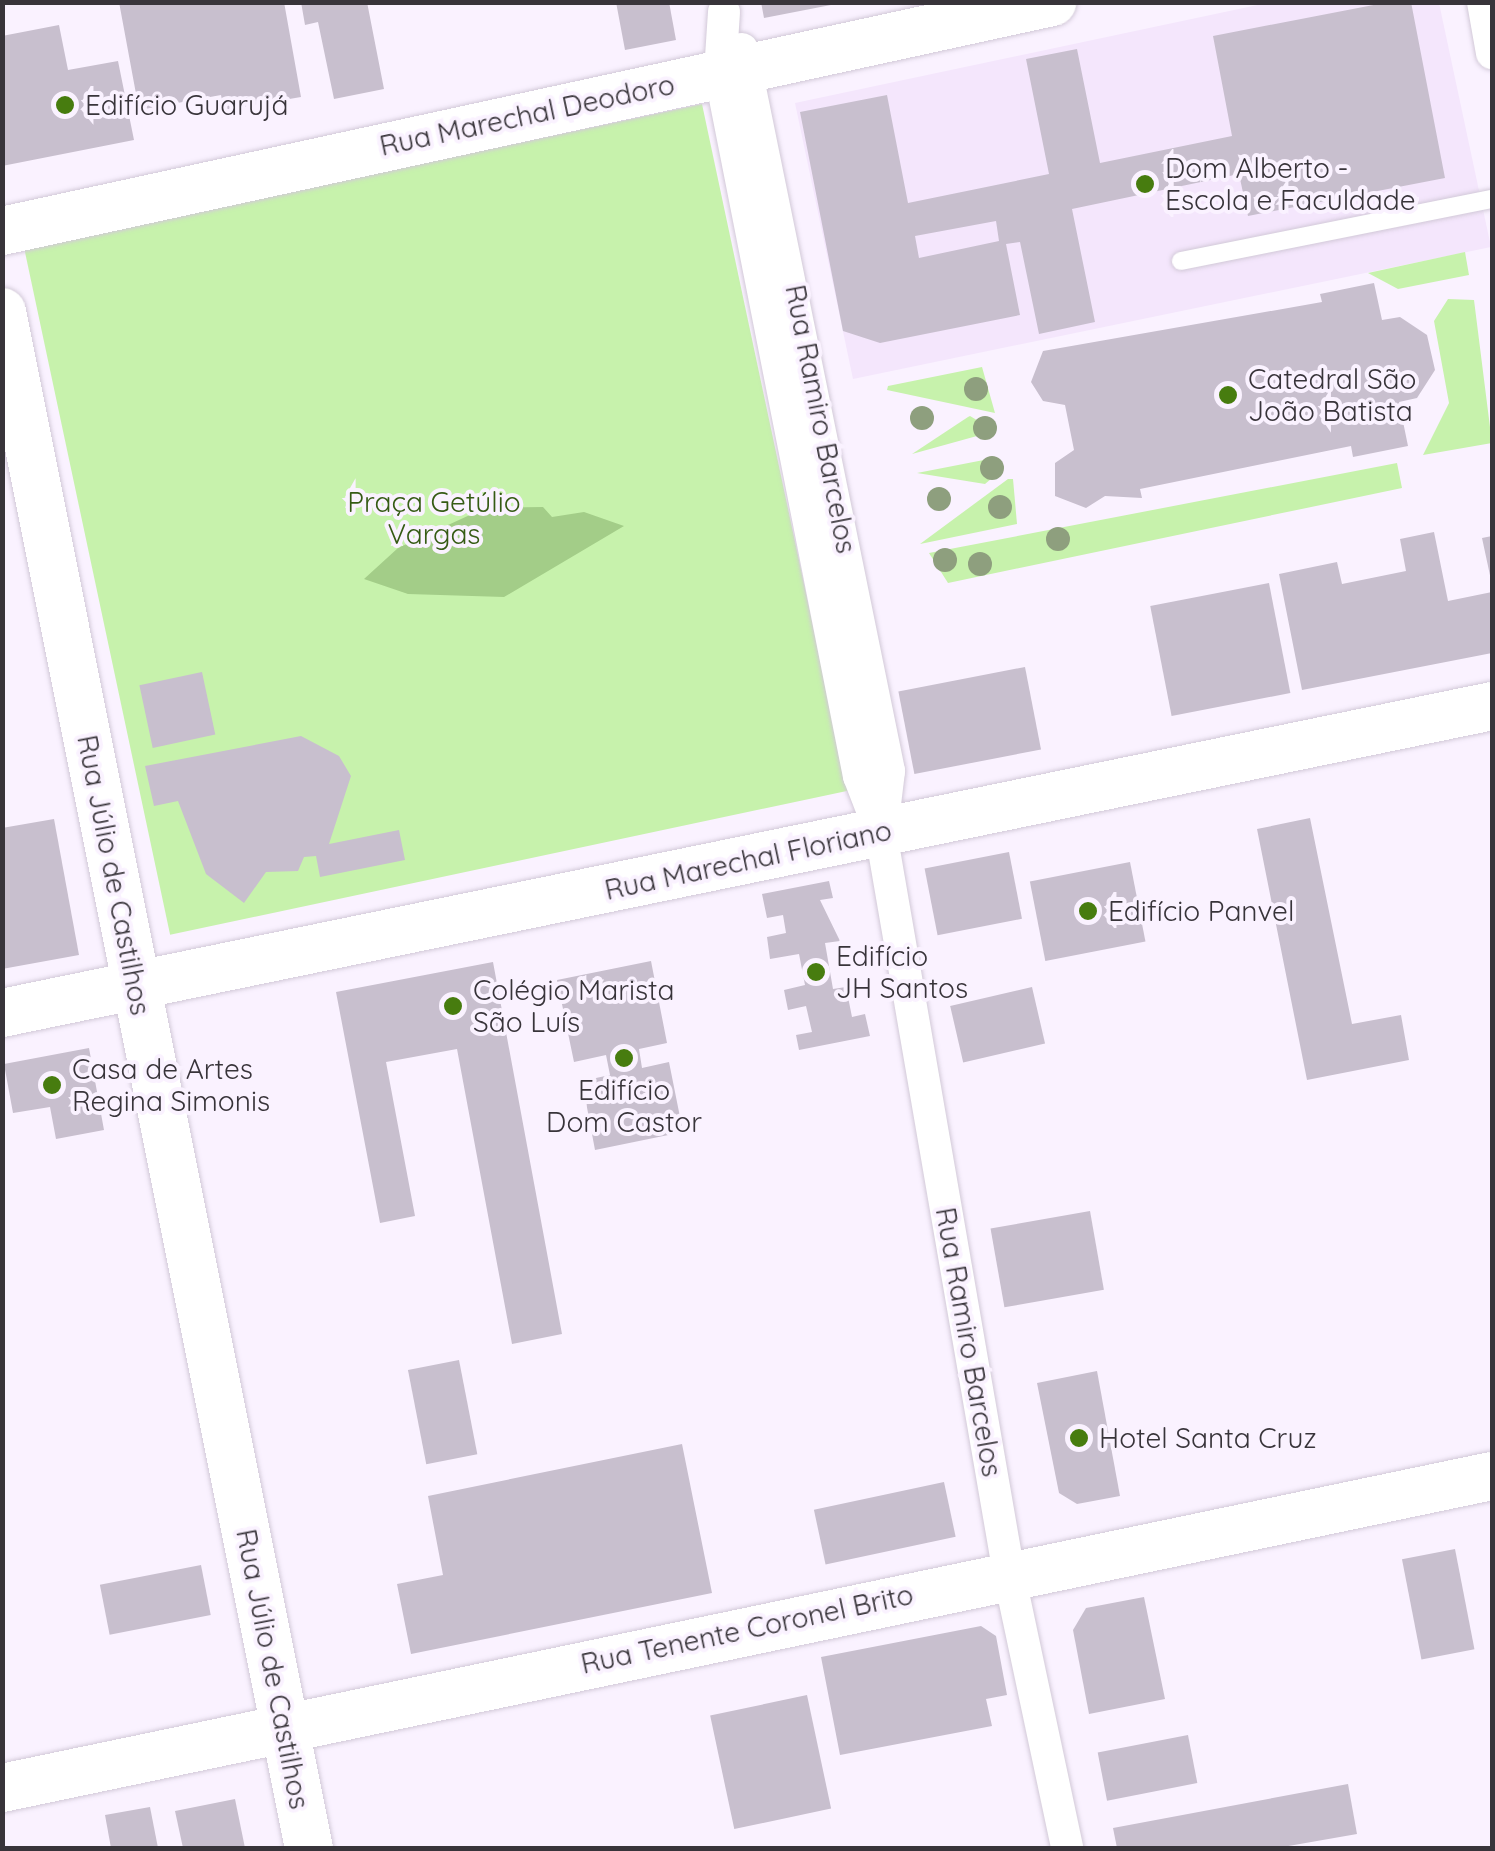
<!DOCTYPE html>
<html>
<head>
<meta charset="utf-8">
<style>
	body { margin:0 }
	#map { position:relative; width:1495px; height:1851px; overflow:hidden; background:#faf2ff; font-family:Quicksand,sans-serif }
	div>[style] { position:absolute }
	.built>* { inset:0; background:#f4e6fc }
	.green>* { inset:0; background:#c7f2ac; transform-origin:0 0 }
	.water>* { inset:0; background:#a3cd88 }
	.building>* { inset:0; background:#c8bfce; transform-origin:0 0 }
	.roads { filter:drop-shadow(0 0 2px #d2c9d8) drop-shadow(0 0 2px #d2c9d8) }
	.lane>* { height:18px; margin:-9px; padding:0 9px; transform-origin:9px; border-radius:9px; background:#fff }
	.street>* { height:32px; margin:-16px; padding:0 16px; transform-origin:16px; border-radius:16px; background:#fff }
	.secondary>* { height:48px; margin:-24px; padding:0 24px; transform-origin:24px; border-radius:24px; background:#fff }
	.trees>* { width:24px; height:24px; margin:-12px; border-radius:50%; background:#8e9f7e }
	.dots>* { width:28px; height:28px; translate:-50% -50%; box-sizing:border-box; border:5px solid #faf2ff; border-radius:50% }
	span { translate:-50% -50%; white-space:nowrap; text-align:center; line-height:1.15; -webkit-text-stroke:8px #faf2ff; paint-order:stroke }
	.poi-label { font-size:28px; color:#38343a }
	.left { translate:0 -50%; text-align:left }
	.street-label { font-size:28px; color:#38343a }
	.park-label { font-size:28px; color:#355b14 }
	.frame { position:absolute; inset:0; border:5px solid #38343a; pointer-events:none }
</style>
</head>
<body>
<div id="map">
	<div class="built">
		<div style="clip-path:polygon(1267px 3px,1439px 3px,1491px 247px,853px 379px,795px 103px)"></div>
	</div>
	<div class="green">
		<div style="left:702px;top:104px;width:702px;height:693px;rotate:78deg"></div>
		<div style="clip-path:polygon(1465px 252px,1469px 275px,1398px 289px,1368px 273px)"></div>
		<div style="clip-path:polygon(1448px 299px,1474px 300px,1492px 443px,1423px 455px,1449px 403px,1434px 321px)"></div>
		<div style="clip-path:polygon(982px 367px,995px 413px,887px 390px,888px 386px)"></div>
		<div style="clip-path:polygon(970px 416px,995px 431px,912px 454px,968px 417px)"></div>
		<div style="clip-path:polygon(994px 458px,1004px 468px,985px 484px,917px 473px)"></div>
		<div style="clip-path:polygon(1397px 463px,1402px 488px,948px 583px,929px 553px)"></div>
		<div style="clip-path:polygon(1013px 479px,1017px 524px,920px 544px,1008px 479px)"></div>
	</div>
	<div class="water">
		<div style="clip-path:polygon(543px 507px,552px 517px,584px 512px,624px 526px,504px 597px,408px 594px,364px 579px,398px 548px,485px 508px)"></div>
	</div>
	<div class="building">
		<div style="clip-path:polygon(119px 2px,284px 2px,301px 97px,224px 110px,221px 95px,139px 110px)"></div>
		<div style="clip-path:polygon(301px 2px,367px 2px,384px 89px,334px 99px,318px 22px,305px 25px)"></div>
		<div style="clip-path:polygon(616px 2px,669px 2px,676px 40px,625px 50px)"></div>
		<div style="clip-path:polygon(761px 2px,836px 2px,836px 4px,764px 18px)"></div>
		<div style="clip-path:polygon(evenodd,1389px 2px,1411px 2px,1445px 178px,1248px 216px,1239px 174px,1072px 209px,1095px 322px,1039px 334px,1020px 242px,1006px 244px,1020px 315px,880px 343px,843px 331px,800px 112px,887px 95px,908px 203px,1049px 174px,1026px 59px,1077px 49px,1100px 163px,1232px 136px,1213px 36px,1389px 2px,996px 221px,999px 241px,919px 258px,915px 236px,996px 221px)"></div>
		<div style="clip-path:polygon(59px 25px,68px 70px,118px 61px,134px 140px,2px 166px,2px 36px)"></div>
		<div style="clip-path:polygon(1374px 283px,1382px 320px,1400px 317px,1427px 335px,1435px 370px,1417px 398px,1399px 402px,1408px 446px,1353px 457px,1351px 446px,1140px 489px,1142px 498px,1105px 496px,1086px 508px,1055px 496px,1055px 463px,1074px 450px,1065px 405px,1043px 401px,1031px 382px,1043px 351px,1322px 302px,1320px 294px)"></div>
		<div style="clip-path:polygon(1434px 532px,1448px 601px,1492px 592px,1492px 653px,1302px 690px,1279px 574px,1337px 562px,1342px 584px,1406px 571px,1400px 539px)"></div>
		<div style="clip-path:polygon(1492px 536px,1492px 580px,1491px 580px,1482px 538px)"></div>
		<div style="left:1269px;top:583px;width:112px;height:121px;rotate:79deg"></div>
		<div style="left:1025px;top:667px;width:84px;height:129px;rotate:79deg"></div>
		<div style="left:202px;top:672px;width:64px;height:64px;rotate:78deg"></div>
		<div style="clip-path:polygon(301px 736px,339px 756px,351px 776px,329px 844px,399px 830px,405px 860px,320px 877px,316px 856px,304px 857px,298px 871px,266px 872px,244px 903px,206px 874px,178px 801px,154px 806px,145px 766px)"></div>
		<div style="clip-path:polygon(1310px 818px,1352px 1024px,1401px 1015px,1409px 1060px,1307px 1080px,1257px 829px)"></div>
		<div style="clip-path:polygon(54px 819px,79px 955px,2px 969px,2px 828px)"></div>
		<div style="left:1009px;top:852px;width:68px;height:86px;rotate:79deg"></div>
		<div style="left:1130px;top:862px;width:81px;height:102px;rotate:79deg"></div>
		<div style="clip-path:polygon(829px 881px,833px 898px,820px 900px,840px 941px,825px 943px,833px 989px,846px 987px,852px 1017px,865px 1014px,870px 1036px,799px 1050px,796px 1035px,812px 1032px,806px 1006px,788px 1010px,784px 990px,805px 985px,799px 954px,770px 959px,767px 937px,786px 933px,783px 915px,767px 918px,762px 894px)"></div>
		<div style="clip-path:polygon(651px 961px,667px 1043px,639px 1049px,642px 1068px,669px 1062px,683px 1132px,595px 1150px,582px 1081px,610px 1075px,606px 1055px,574px 1062px,557px 980px)"></div>
		<div style="clip-path:polygon(493px 962px,562px 1334px,512px 1344px,457px 1049px,386px 1062px,415px 1216px,380px 1223px,336px 992px)"></div>
		<div style="left:1032px;top:987px;width:58px;height:84px;rotate:77deg"></div>
		<div style="clip-path:polygon(89px 1048px,104px 1130px,56px 1139px,50px 1107px,13px 1113px,4px 1064px)"></div>
		<div style="left:1090px;top:1211px;width:80px;height:101px;rotate:80deg"></div>
		<div style="left:459px;top:1360px;width:96px;height:52px;rotate:79deg"></div>
		<div style="clip-path:polygon(1097px 1371px,1120px 1496px,1077px 1504px,1059px 1493px,1037px 1383px)"></div>
		<div style="clip-path:polygon(682px 1444px,712px 1593px,411px 1654px,397px 1584px,443px 1575px,428px 1496px)"></div>
		<div style="left:944px;top:1482px;width:56px;height:133px;rotate:78deg"></div>
		<div style="left:1455px;top:1549px;width:102px;height:54px;rotate:79deg"></div>
		<div style="left:201px;top:1565px;width:51px;height:103px;rotate:79deg"></div>
		<div style="clip-path:polygon(1144px 1597px,1165px 1699px,1089px 1714px,1073px 1630px,1086px 1608px)"></div>
		<div style="clip-path:polygon(981px 1626px,996px 1636px,1007px 1695px,986px 1699px,992px 1726px,840px 1755px,821px 1657px)"></div>
		<div style="left:807px;top:1695px;width:116px;height:99px;rotate:78deg"></div>
		<div style="left:1188px;top:1735px;width:49px;height:92px;rotate:79deg"></div>
		<div style="clip-path:polygon(1348px 1784px,1357px 1834px,1277px 1848px,1117px 1848px,1113px 1828px)"></div>
		<div style="clip-path:polygon(235px 1799px,245px 1848px,183px 1848px,175px 1811px)"></div>
		<div style="clip-path:polygon(150px 1807px,158px 1848px,111px 1848px,105px 1815px)"></div>
	</div>
	<div class="roads">
		<div class="lane">
			<div style="left:1181px;top:261px;width:317px;rotate:-11.3deg"></div>
		</div>
		<div class="street">
			<div style="left:1483px;top:2px;width:52px;rotate:80deg"></div>
			<div style="left:724px;top:12px;width:61px;rotate:93.8deg"></div>
			<div style="left:720px;top:73px;width:717px;rotate:78.82deg"></div>
			<div style="left:859px;top:776px;width:61px;rotate:68.9deg"></div>
			<div style="left:881px;top:833px;width:752px;rotate:80.2deg"></div>
			<div style="left:1009px;top:1574px;width:280px;rotate:78deg"></div>
			<div style="left:742px;top:49px;width:737px;rotate:78.49deg"></div>
			<div style="left:889px;top:771px;width:58px;rotate:96.9deg"></div>
		</div>
		<div class="secondary">
			<div style="left:2px;top:231px;width:1075px;rotate:-12.3deg"></div>
			<div style="left:2px;top:312px;width:1566px;rotate:78.7deg"></div>
			<div style="left:2px;top:1013px;width:1521px;rotate:-11.64deg"></div>
			<div style="left:2px;top:1788px;width:1522px;rotate:-11.83deg"></div>
		</div>
	</div>
	<div class="trees">
		<div style="left:976px;top:389px"></div>
		<div style="left:922px;top:418px"></div>
		<div style="left:985px;top:428px"></div>
		<div style="left:992px;top:468px"></div>
		<div style="left:939px;top:499px"></div>
		<div style="left:1000px;top:507px"></div>
		<div style="left:1058px;top:539px"></div>
		<div style="left:945px;top:560px"></div>
		<div style="left:980px;top:564px"></div>
	</div>
	<div class="dots">
		<div style="left:65px;top:105px;background:#477c0f"></div>
		<div style="left:1145px;top:184px;background:#477c0f"></div>
		<div style="left:1228px;top:395px;background:#477c0f"></div>
		<div style="left:1088px;top:911px;background:#477c0f"></div>
		<div style="left:816px;top:972px;background:#477c0f"></div>
		<div style="left:453px;top:1006px;background:#477c0f"></div>
		<div style="left:624px;top:1058px;background:#477c0f"></div>
		<div style="left:52px;top:1085px;background:#477c0f"></div>
		<div style="left:1079px;top:1438px;background:#477c0f"></div>
	</div>
	<div class="poi-label">
		<span class="left" style="left:85px;top:105px">Edifício Guarujá</span>
		<span class="left" style="left:1165px;top:184px">Dom Alberto -<br>Escola e Faculdade</span>
		<span class="left" style="left:1248px;top:395px">Catedral São<br>João Batista</span>
		<span class="left" style="left:1108px;top:911px">Edifício Panvel</span>
		<span class="left" style="left:836px;top:972px">Edifício<br>JH Santos</span>
		<span class="left" style="left:473px;top:1006px">Colégio Marista<br>São Luís</span>
		<span class="left" style="left:72px;top:1085px">Casa de Artes<br>Regina Simonis</span>
		<span style="left:624px;top:1106px">Edifício<br>Dom Castor</span>
		<span class="left" style="left:1099px;top:1438px">Hotel Santa Cruz</span>
	</div>
	<div class="street-label">
		<span style="left:527px;top:115px;rotate:-12deg">Rua Marechal Deodoro</span>
		<span style="left:821px;top:419px;rotate:79deg">Rua Ramiro Barcelos</span>
		<span style="left:748px;top:860px;rotate:-12deg">Rua Marechal Floriano</span>
		<span style="left:114px;top:875px;rotate:79deg">Rua Júlio de Castilhos</span>
		<span style="left:969px;top:1342px;rotate:80deg">Rua Ramiro Barcelos</span>
		<span style="left:747px;top:1629px;rotate:-12deg">Rua Tenente Coronel Brito</span>
		<span style="left:273px;top:1669px;rotate:79deg">Rua Júlio de Castilhos</span>
	</div>
	<div class="park-label">
		<span style="left:434px;top:518px">Praça Getúlio<br>Vargas</span>
	</div>
	<div class="frame"></div>
</div>
</body>
</html>
